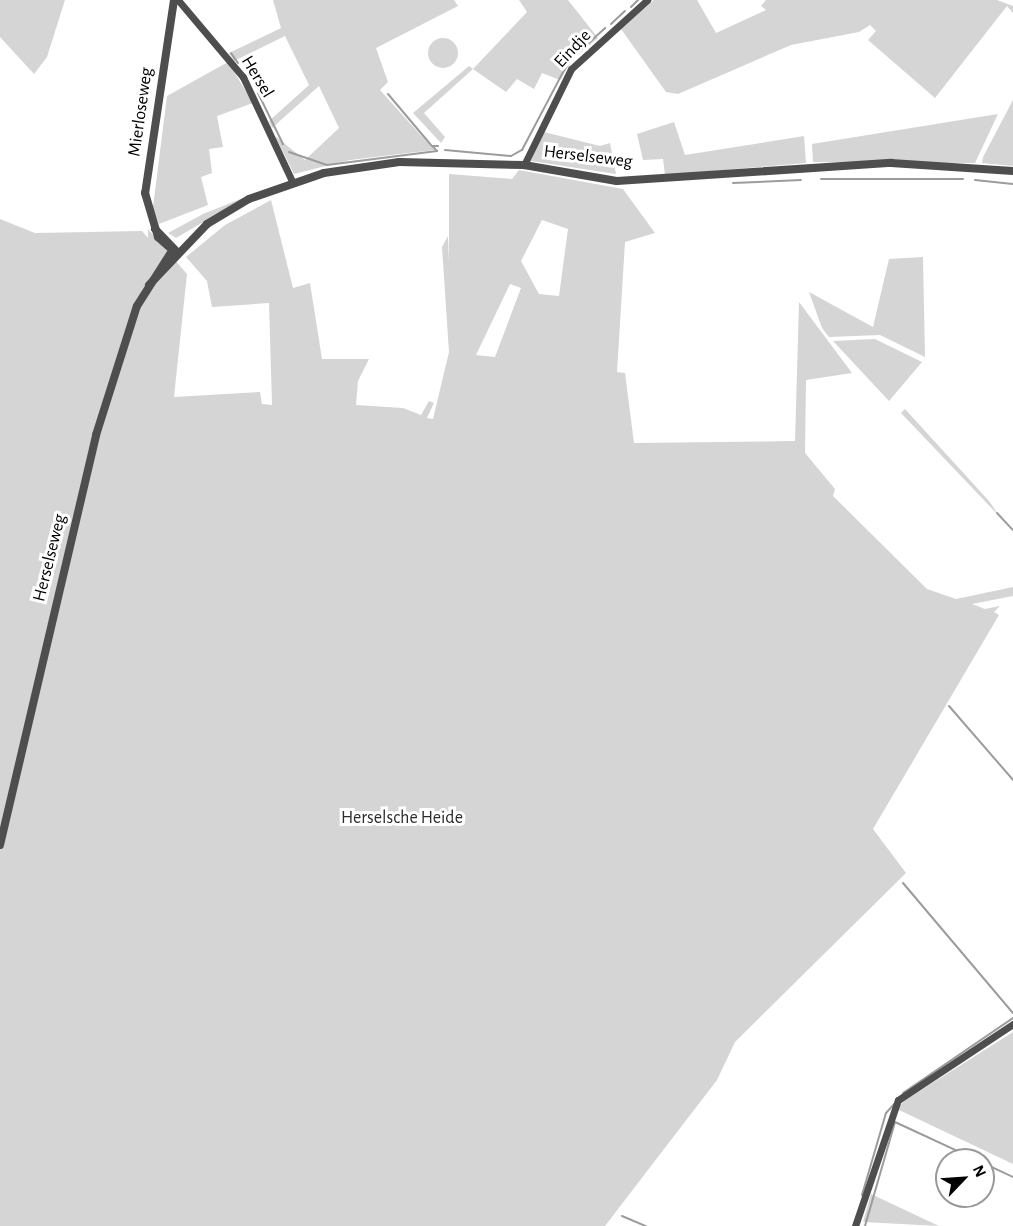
<!DOCTYPE html>
<html>
<head>
<meta charset="utf-8">
<style>
	body { margin:0 }
	#map { position:relative; width:1013px; height:1226px; overflow:hidden; background:#fff; font-family:"Alegreya Sans",sans-serif }
	div>[style] { position:absolute }
	.green>* { inset:0; background:#d5d5d5 }
	.round { border-radius:50% }
	.stream>* { height:2px; margin:-1px; padding:0 1px; transform-origin:1px; border-radius:1px; background:#9c9c9c }
	.minor>* { height:7px; margin:-3.5px; padding:0 3.5px; transform-origin:3.5px; border-radius:3.5px; background:#4e4e4e }
	.tertiary>* { height:8px; margin:-4px; padding:0 4px; transform-origin:4px; border-radius:4px; background:#4e4e4e }
	span { translate:-50% -50%; white-space:nowrap; text-align:center; line-height:1.15; -webkit-text-stroke:6px #fff; paint-order:stroke }
	.street-label { font-size:18px; color:#000 }
	.park-label { font-size:18px; color:#2c2c2c }
	.north { position:absolute; left:935px; top:1148px; width:60px; height:60px; box-sizing:border-box; background:#fff; border:2px solid #999; border-radius:50%; rotate:65deg; font-size:16px; font-weight:700; line-height:24px; text-align:center; color:#000 }
	.north::after { content:''; display:block; margin:auto; width:21px; height:27px; background:#000; clip-path:polygon(50% 0,100% 100%,50% 72%,0 100%) }
</style>
</head>
<body>
<div id="map">
	<div class="green">
		<div style="clip-path:polygon(0 0,65px 0,47px 57px,34px 74px,0 37px)"></div>
		<div style="clip-path:polygon(273px 0,454px 0,458px 6px,376px 48px,388px 82px,380px 90px,434px 150px,350px 160px,294px 174px,275px 136px,305px 160px,339px 128px,319px 86px,272px 128px,269px 121px,309px 85px,285px 36px,234px 61px,229px 53px,281px 28px)"></div>
		<div style="clip-path:polygon(519px 0,568px 0,598px 38px,574px 58px,560px 80px,542px 73px,534px 89px,517px 79px,506px 92px,473px 69px,424px 113px,445px 137px,441px 143px,413px 113px,469px 66px,473px 69px,527px 12px)"></div>
		<div style="clip-path:polygon(654px 0,697px 0,716px 33px,766px 10px,761px 6px,766px 0,997px 0,1013px 6px,1013px 13px,1007px 6px,935px 98px,868px 40px,876px 31px,870px 25px,859px 32px,791px 45px,678px 94px,666px 92px,621px 29px)"></div>
		<div class="round" style="left:428px;top:38px;width:30px;height:30px"></div>
		<div style="clip-path:polygon(228px 62px,253px 103px,217px 116px,223px 147px,209px 149px,212px 173px,201px 177px,208px 205px,159px 224px,153px 207px,167px 96px)"></div>
		<div style="clip-path:polygon(1013px 100px,1013px 166px,982px 163px,983px 157px)"></div>
		<div style="clip-path:polygon(998px 114px,975px 163px,813px 162px,812px 144px)"></div>
		<div style="clip-path:polygon(674px 122px,685px 155px,804px 136px,806px 163px,665px 175px,663px 159px,643px 160px,637px 134px)"></div>
		<div style="clip-path:polygon(544px 132px,600px 146px,610px 143px,616px 174px,531px 161px)"></div>
		<div style="clip-path:polygon(evenodd,519px 170px,623px 189px,655px 233px,625px 242px,617px 372px,625px 373px,634px 443px,795px 441px,799px 302px,852px 373px,806px 380px,805px 453px,835px 489px,833px 496px,927px 589px,956px 599px,1013px 587px,1013px 596px,972px 604px,985px 609px,1000px 606px,994px 612px,999px 615px,873px 829px,906px 873px,735px 1042px,717px 1080px,605px 1226px,0 1226px,0 219px,35px 233px,142px 231px,148px 238px,148px 229px,187px 274px,174px 397px,260px 392px,262px 404px,272px 405px,269px 303px,212px 307px,207px 281px,186px 257px,225px 225px,271px 200px,293px 288px,310px 283px,322px 359px,369px 359px,358px 381px,356px 405px,403px 408px,421px 415px,429px 401px,434px 403px,427px 418px,433px 419px,449px 352px,442px 247px,448px 236px,449px 263px,449px 174px,512px 179px,519px 170px,542px 220px,568px 229px,559px 296px,539px 294px,521px 261px,542px 220px,519px 170px,510px 284px,521px 288px,495px 357px,476px 355px,510px 284px)"></div>
		<div style="clip-path:polygon(248px 196px,176px 238px,168px 233px,203px 214px)"></div>
		<div style="clip-path:polygon(923px 257px,925px 357px,880px 335px,829px 337px,822px 328px,809px 292px,873px 327px,889px 259px)"></div>
		<div style="clip-path:polygon(875px 339px,922px 362px,889px 401px,833px 341px)"></div>
		<div style="clip-path:polygon(905px 409px,989px 501px,1000px 517px,901px 413px)"></div>
		<div style="clip-path:polygon(1013px 1032px,1013px 1164px,897px 1109px,904px 1101px)"></div>
		<div style="clip-path:polygon(871px 1194px,939px 1226px,863px 1222px)"></div>
	</div>
	<div class="stream">
		<div style="left:631px;top:7px;width:10px;rotate:-45deg"></div>
		<div style="left:611px;top:24px;width:19px;rotate:-43deg"></div>
		<div style="left:231px;top:53px;width:12px;rotate:55deg"></div>
		<div style="left:258px;top:93px;width:57px;rotate:63.9deg"></div>
		<div style="left:388px;top:94px;width:67px;rotate:49.9deg"></div>
		<div style="left:445px;top:150px;width:66px;rotate:5.2deg"></div>
		<div style="left:511px;top:156px;width:13px;rotate:-29deg"></div>
		<div style="left:522px;top:150px;width:101px;rotate:-62.2deg"></div>
		<div style="left:569px;top:61px;width:49px;rotate:-42.5deg"></div>
		<div style="left:289px;top:152px;width:40px;rotate:18.9deg"></div>
		<div style="left:327px;top:165px;width:111px;rotate:-7.3deg"></div>
		<div style="left:437px;top:151px;width:7px;rotate:-135deg"></div>
		<div style="left:432px;top:146px;width:6px"></div>
		<div style="left:821px;top:179px;width:142px"></div>
		<div style="left:975px;top:180px;width:38px;rotate:6deg"></div>
		<div style="left:733px;top:183px;width:68px;rotate:-2.5deg"></div>
		<div style="left:997px;top:513px;width:23px;rotate:47deg"></div>
		<div style="left:949px;top:706px;width:98px;rotate:49.1deg"></div>
		<div style="left:903px;top:883px;width:170px;rotate:49.8deg"></div>
		<div style="left:903px;top:1093px;width:133px;rotate:-34.3deg"></div>
		<div style="left:983px;top:1163px;width:33px;rotate:25deg"></div>
		<div style="left:862px;top:1195px;width:85px;rotate:-73.7deg"></div>
		<div style="left:886px;top:1113px;width:12px;rotate:-48deg"></div>
		<div style="left:622px;top:1216px;width:26px;rotate:23deg"></div>
		<div style="left:865px;top:1226px;width:108px;rotate:-73.9deg"></div>
		<div style="left:895px;top:1122px;width:90px;rotate:24.9deg"></div>
	</div>
	<div class="minor">
		<div style="left:178px;top:0;width:101px;rotate:49.8deg"></div>
		<div style="left:243px;top:77px;width:115px;rotate:64.8deg"></div>
		<div style="left:524px;top:165px;width:107px;rotate:-63.9deg"></div>
		<div style="left:571px;top:69px;width:103px;rotate:-42.2deg"></div>
		<div style="left:855px;top:1226px;width:133px;rotate:-71.2deg"></div>
		<div style="left:898px;top:1100px;width:138px;rotate:-33.5deg"></div>
	</div>
	<div class="tertiary">
		<div style="left:174px;top:0;width:195px;rotate:98.5deg"></div>
		<div style="left:145px;top:193px;width:46px;rotate:73.5deg"></div>
		<div style="left:158px;top:237px;width:24px;rotate:42deg"></div>
		<div style="left:155px;top:229px;width:33px;rotate:46deg"></div>
		<div style="left:149px;top:285px;width:84px;rotate:-46.4deg"></div>
		<div style="left:207px;top:224px;width:49px;rotate:-30.8deg"></div>
		<div style="left:249px;top:199px;width:79px;rotate:-19.1deg"></div>
		<div style="left:324px;top:173px;width:76px;rotate:-8.3deg"></div>
		<div style="left:399px;top:162px;width:125px;rotate:1.4deg"></div>
		<div style="left:524px;top:165px;width:94px;rotate:9.8deg"></div>
		<div style="left:617px;top:181px;width:275px;rotate:-3.8deg"></div>
		<div style="left:891px;top:163px;width:122px;rotate:3.8deg"></div>
		<div style="left:0;top:845px;width:421px;rotate:-76.8deg"></div>
		<div style="left:96px;top:435px;width:135px;rotate:-72.4deg"></div>
		<div style="left:137px;top:306px;width:62px;rotate:-57.6deg"></div>
	</div>
	<div class="street-label">
		<span style="left:573px;top:49px;rotate:-47deg">Eindje</span>
		<span style="left:257px;top:77px;rotate:59deg">Hersel</span>
		<span style="left:141px;top:112px;rotate:-82deg">Mierloseweg</span>
		<span style="left:588px;top:157px;rotate:7deg">Herselseweg</span>
		<span style="left:50px;top:558px;rotate:-76deg">Herselseweg</span>
	</div>
	<div class="park-label">
		<span style="left:402px;top:818px">Herselsche Heide</span>
	</div>
	<div class="north">N</div>
</div>
</body>
</html>
